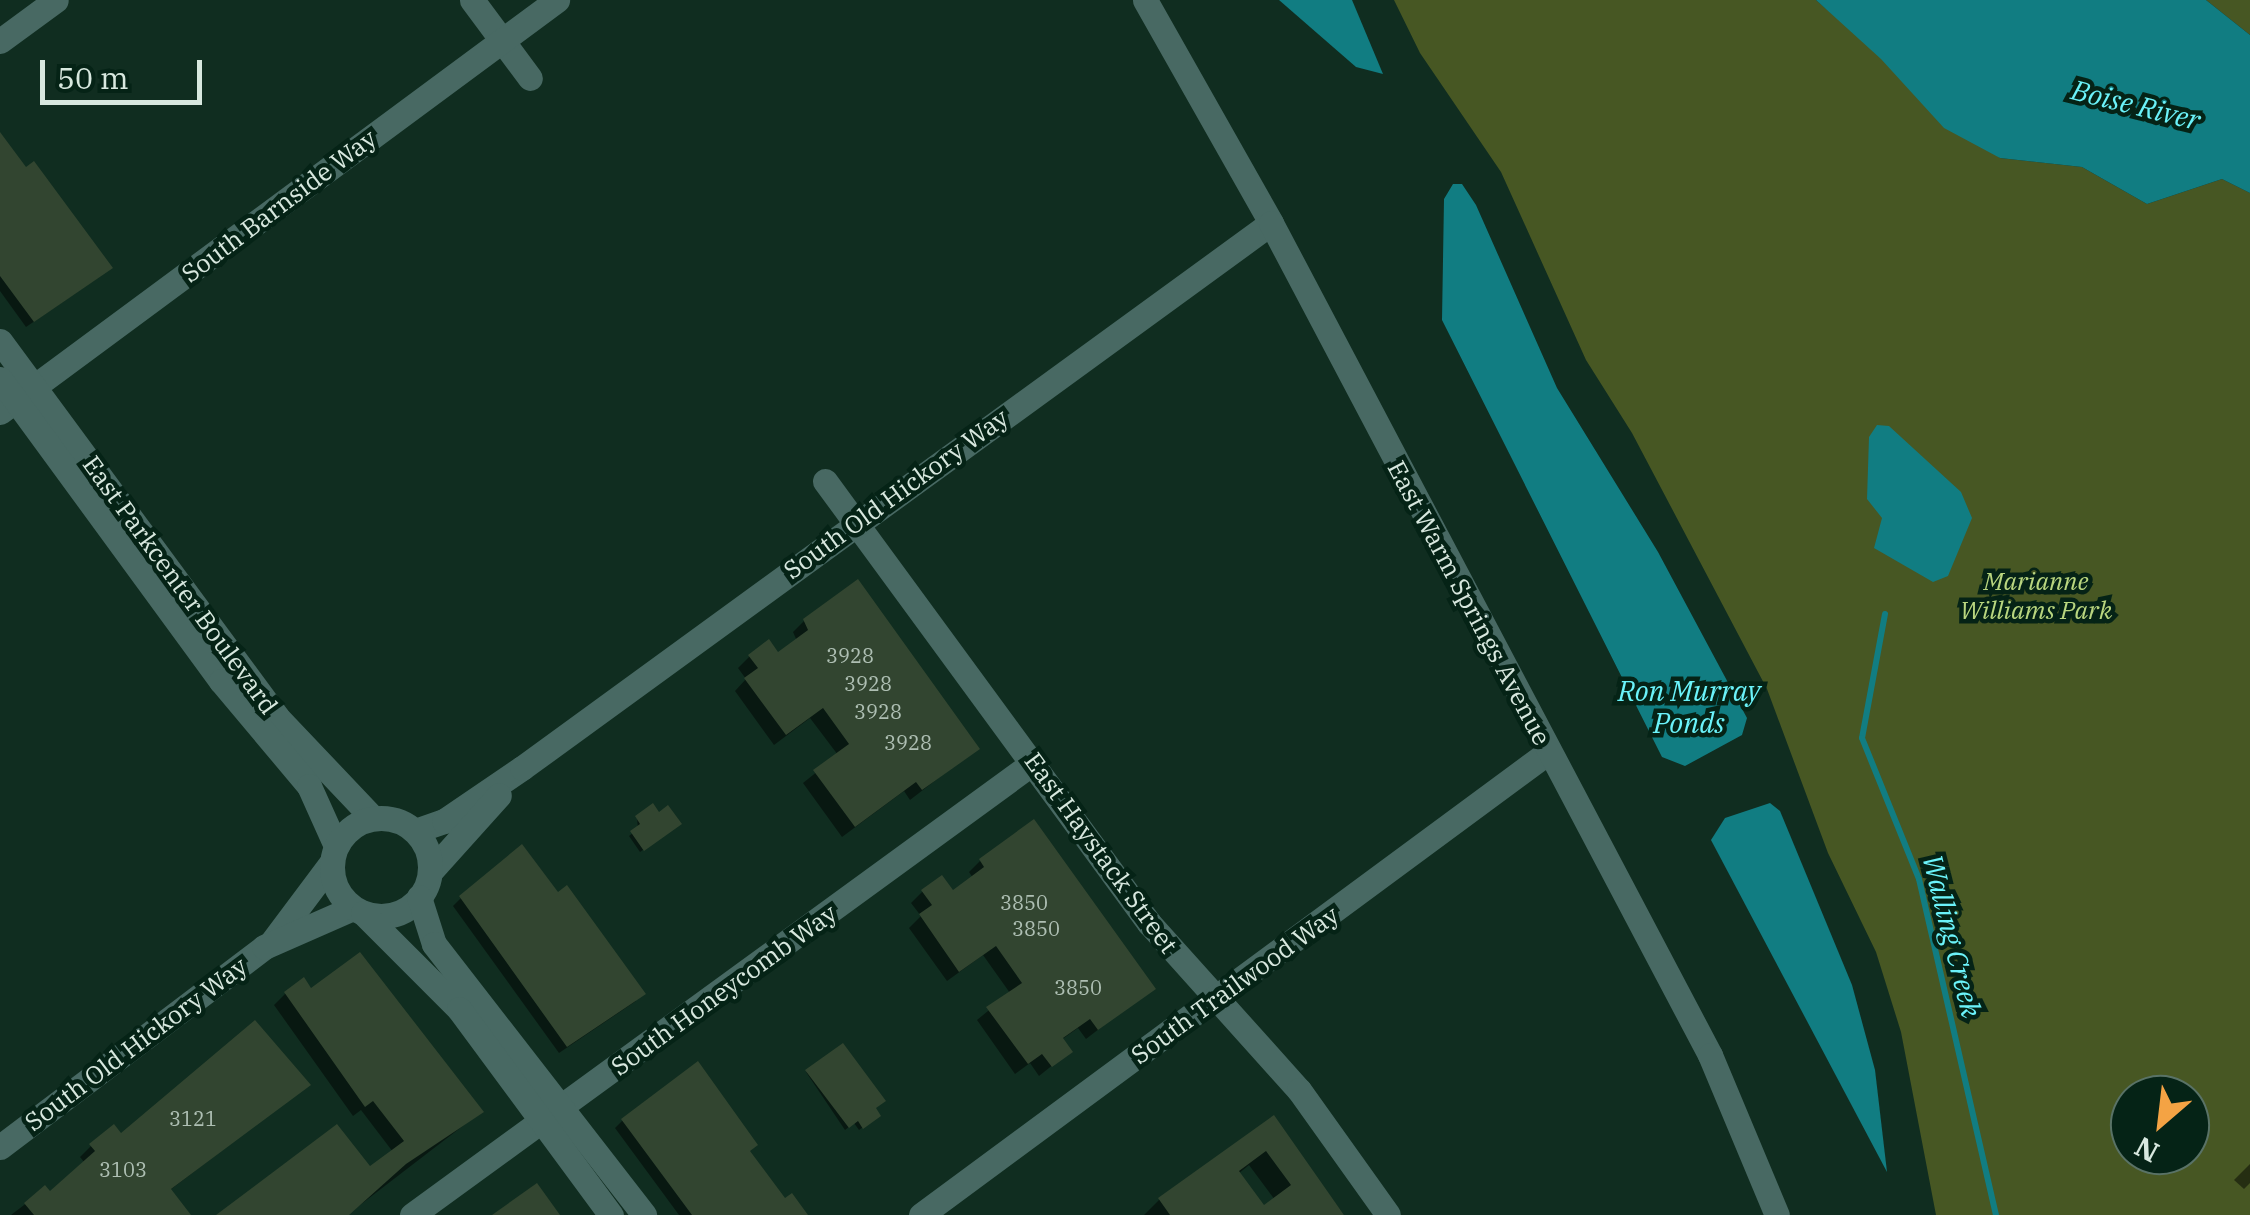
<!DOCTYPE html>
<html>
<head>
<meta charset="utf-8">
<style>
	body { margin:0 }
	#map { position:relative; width:2250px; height:1215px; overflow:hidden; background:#102d20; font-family:"IBM Plex Serif",serif }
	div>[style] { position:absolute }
	.green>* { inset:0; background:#475723 }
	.water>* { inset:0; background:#117d82 }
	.shadow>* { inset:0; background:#0007 }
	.stream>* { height:6px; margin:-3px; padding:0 3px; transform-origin:3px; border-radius:3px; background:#117d82 }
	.building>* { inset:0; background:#324530 }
	.minor>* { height:25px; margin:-12.5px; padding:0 12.5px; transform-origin:12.5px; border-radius:12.5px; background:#486963 }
	.tertiary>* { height:25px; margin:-12.5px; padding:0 12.5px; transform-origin:12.5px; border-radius:12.5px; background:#486963 }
	.tertiary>.ring { margin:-12.5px; padding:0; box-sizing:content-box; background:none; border:25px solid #486963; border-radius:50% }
	span { translate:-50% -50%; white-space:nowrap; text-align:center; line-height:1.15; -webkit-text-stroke:9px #052316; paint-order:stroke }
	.number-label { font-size:20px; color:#aebfb3 }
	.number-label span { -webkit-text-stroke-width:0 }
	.street-label { font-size:25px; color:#d8e8df }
	.park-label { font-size:25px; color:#b9d67f; font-style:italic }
	.water-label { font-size:28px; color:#6bf3fa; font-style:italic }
	.north { position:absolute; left:2110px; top:1075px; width:100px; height:100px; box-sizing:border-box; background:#052316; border:2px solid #597266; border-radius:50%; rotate:208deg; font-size:28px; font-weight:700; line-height:40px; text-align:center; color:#d8e8df }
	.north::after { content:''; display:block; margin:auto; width:35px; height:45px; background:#f4a344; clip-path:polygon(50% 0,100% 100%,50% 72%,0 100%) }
	.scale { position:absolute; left:40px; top:60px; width:162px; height:45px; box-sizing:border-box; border:5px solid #d8e8df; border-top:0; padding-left:12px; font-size:30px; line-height:35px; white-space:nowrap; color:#d8e8df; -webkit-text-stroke:8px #052316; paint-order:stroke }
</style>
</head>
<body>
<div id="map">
	<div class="green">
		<div style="clip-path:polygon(evenodd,1394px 0,1816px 0,2000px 158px,2082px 167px,2147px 204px,2222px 179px,2250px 193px,2250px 1215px,1936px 1215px,1901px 1032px,1876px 952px,1828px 853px,1767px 689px,1632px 433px,1586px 360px,1501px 172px,1420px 53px,1394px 0,2130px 1095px,2190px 1095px,2190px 1155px,2130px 1155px,2130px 1095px)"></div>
		<div style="clip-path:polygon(2206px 0,2250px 0,2250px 35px)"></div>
	</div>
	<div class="water">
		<div style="clip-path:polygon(1279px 0,1352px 0,1383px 74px,1356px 67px)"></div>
		<div style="clip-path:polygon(1816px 0,2206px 0,2250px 35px,2250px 193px,2222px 179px,2147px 204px,2082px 167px,2000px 158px,1944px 128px,1881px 59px)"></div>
		<div style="clip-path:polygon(1453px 184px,1462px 184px,1476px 205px,1557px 388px,1658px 552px,1747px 718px,1742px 735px,1685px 766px,1662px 757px,1442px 320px,1444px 199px)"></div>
		<div style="clip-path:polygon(1877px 425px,1889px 426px,1961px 492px,1972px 518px,1948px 576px,1933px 582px,1874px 548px,1882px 518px,1867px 499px,1869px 437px)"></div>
		<div style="clip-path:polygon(1770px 803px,1780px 811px,1852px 985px,1875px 1070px,1887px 1172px,1711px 840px,1725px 818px)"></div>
	</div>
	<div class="shadow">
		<div style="clip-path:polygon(0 136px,102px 275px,26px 327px,0 291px)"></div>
		<div style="clip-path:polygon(804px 621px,976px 749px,910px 800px,904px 791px,842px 837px,803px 783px,838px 755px,810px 718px,774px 745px,735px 691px,746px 679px,738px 668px,750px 656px,778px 655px,797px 641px,793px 632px)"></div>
		<div style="clip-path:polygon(637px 818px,676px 827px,640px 852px,629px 836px,638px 829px)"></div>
		<div style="clip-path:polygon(980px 861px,1152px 988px,1086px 1039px,1078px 1028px,1061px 1040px,1069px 1052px,1039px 1076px,1030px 1063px,1015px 1074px,977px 1020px,1010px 993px,983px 955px,947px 981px,909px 928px,921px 916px,911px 903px,923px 891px,952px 893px,973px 878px,969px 872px)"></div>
		<div style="clip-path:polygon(557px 895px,636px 1001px,559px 1053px,453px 906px,461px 898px)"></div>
		<div style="clip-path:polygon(311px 991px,481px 1112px,347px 1215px,217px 1215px,370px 1169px,393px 1152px,361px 1110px,353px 1116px,274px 1005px,285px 994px)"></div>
		<div style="clip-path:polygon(806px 1072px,873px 1109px,874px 1119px,859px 1130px,854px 1123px,845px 1130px)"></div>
		<div style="clip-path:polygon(308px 1085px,170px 1190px,188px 1215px,11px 1215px,45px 1189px,49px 1194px,85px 1163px,80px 1157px,91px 1146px)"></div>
		<div style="clip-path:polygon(evenodd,1273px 1118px,1344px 1215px,1144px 1215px,1159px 1200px,1273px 1118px,1249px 1165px,1275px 1200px,1263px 1208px,1238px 1174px,1249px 1165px)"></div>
		<div style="clip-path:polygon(622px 1121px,748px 1152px,784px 1202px,805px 1215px,679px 1215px,615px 1128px)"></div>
		<div style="clip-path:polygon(2250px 1164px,2250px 1183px,2244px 1189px,2234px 1180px)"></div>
	</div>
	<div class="stream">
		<div style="left:1885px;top:614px;width:126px;rotate:100.5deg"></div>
		<div style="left:1862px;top:738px;width:152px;rotate:68deg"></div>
		<div style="left:1919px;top:879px;width:345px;rotate:77.1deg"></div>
	</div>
	<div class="building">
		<div style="clip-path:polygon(0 132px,26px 167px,34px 161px,113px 268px,34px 322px,0 276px)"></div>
		<div style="clip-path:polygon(858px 579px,980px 749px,922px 790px,916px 782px,855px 827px,813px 770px,849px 744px,823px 708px,786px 735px,744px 678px,758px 668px,748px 655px,769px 639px,778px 652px,808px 630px,803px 619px)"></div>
		<div style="clip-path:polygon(653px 803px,659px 812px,668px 805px,682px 824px,644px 851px,630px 831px,640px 824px,635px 816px)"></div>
		<div style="clip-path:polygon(1034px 819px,1156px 989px,1098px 1030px,1090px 1019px,1063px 1038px,1073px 1052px,1052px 1067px,1042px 1054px,1028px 1064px,986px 1007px,1022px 983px,996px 946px,959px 972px,919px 914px,932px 905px,921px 890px,942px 875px,953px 890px,984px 867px,979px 859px)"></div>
		<div style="clip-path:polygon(522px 844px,558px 892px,567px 885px,646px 994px,567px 1047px,459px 896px)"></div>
		<div style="clip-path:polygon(360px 952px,484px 1112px,406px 1164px,349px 1215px,216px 1215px,337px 1124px,370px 1166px,404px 1141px,373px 1101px,365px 1107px,284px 992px,304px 977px,311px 988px)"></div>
		<div style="clip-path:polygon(255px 1020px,311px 1085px,171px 1189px,191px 1215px,34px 1215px,24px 1203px,45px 1185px,50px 1191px,95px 1151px,89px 1144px,114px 1124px,121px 1133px)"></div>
		<div style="clip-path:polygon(843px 1043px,886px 1101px,876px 1108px,881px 1116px,863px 1129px,858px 1121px,849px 1128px,805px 1070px)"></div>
		<div style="clip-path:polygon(698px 1061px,758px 1145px,750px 1151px,785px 1198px,792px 1193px,808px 1215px,692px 1215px,621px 1119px)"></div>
		<div style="clip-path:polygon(evenodd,1274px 1115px,1344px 1215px,1170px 1215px,1158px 1198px,1274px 1115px,1266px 1151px,1291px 1185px,1264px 1205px,1239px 1171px,1266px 1151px)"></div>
		<div style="clip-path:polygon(537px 1183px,560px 1215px,492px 1215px)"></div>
	</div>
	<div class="minor">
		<div style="left:472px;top:0;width:97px;rotate:53.4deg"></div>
		<div style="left:0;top:41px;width:69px;rotate:-36.2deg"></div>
		<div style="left:0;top:412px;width:693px;rotate:-36.49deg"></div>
		<div style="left:825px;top:481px;width:548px;rotate:53.76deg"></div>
		<div style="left:1149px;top:923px;width:224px;rotate:48.1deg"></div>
		<div style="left:1299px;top:1090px;width:153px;rotate:54.5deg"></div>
		<div style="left:415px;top:831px;width:31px;rotate:-19deg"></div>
		<div style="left:444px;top:821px;width:94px;rotate:-34.2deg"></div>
		<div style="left:522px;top:768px;width:926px;rotate:-36.04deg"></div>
		<div style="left:430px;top:872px;width:103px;rotate:-48.1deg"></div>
		<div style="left:272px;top:942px;width:99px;rotate:-53.2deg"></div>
		<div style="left:0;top:1147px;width:331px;rotate:-37.1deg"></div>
		<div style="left:264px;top:947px;width:97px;rotate:-23.7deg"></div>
		<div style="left:412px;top:1215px;width:769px;rotate:-36.07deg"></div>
		<div style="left:921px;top:1215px;width:778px;rotate:-36.43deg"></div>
	</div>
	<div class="tertiary">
		<div style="left:1145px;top:0;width:256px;rotate:60.5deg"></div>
		<div style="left:1271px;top:223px;width:941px;rotate:62.18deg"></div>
		<div style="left:1710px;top:1055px;width:173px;rotate:67.3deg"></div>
		<div style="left:0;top:341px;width:467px;rotate:53.6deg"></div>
		<div style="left:277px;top:717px;width:139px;rotate:46.5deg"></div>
		<div style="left:0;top:379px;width:374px;rotate:53.8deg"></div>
		<div style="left:221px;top:681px;width:137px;rotate:50deg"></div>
		<div style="left:309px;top:786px;width:66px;rotate:65.8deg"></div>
		<div class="ring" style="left:332px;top:818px;width:73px;height:73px"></div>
		<div style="left:419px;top:897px;width:49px;rotate:72.3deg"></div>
		<div style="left:434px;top:944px;width:343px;rotate:52.2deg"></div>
		<div style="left:363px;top:913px;width:136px;rotate:45deg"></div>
		<div style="left:459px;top:1009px;width:256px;rotate:53.6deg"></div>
	</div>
	<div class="number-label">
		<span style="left:850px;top:655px">3928</span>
		<span style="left:868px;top:683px">3928</span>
		<span style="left:878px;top:711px">3928</span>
		<span style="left:908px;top:742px">3928</span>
		<span style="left:1024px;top:902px">3850</span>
		<span style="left:1036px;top:928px">3850</span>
		<span style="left:1078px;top:987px">3850</span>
		<span style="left:193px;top:1118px">3121</span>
		<span style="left:123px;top:1169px">3103</span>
	</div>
	<div class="street-label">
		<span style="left:279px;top:206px;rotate:-37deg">South Barnside Way</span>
		<span style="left:896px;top:494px;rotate:-36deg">South Old Hickory Way</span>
		<span style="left:180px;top:585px;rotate:54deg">East Parkcenter Boulevard</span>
		<span style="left:1469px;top:603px;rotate:62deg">East Warm Springs Avenue</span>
		<span style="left:1101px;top:853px;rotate:54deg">East Haystack Street</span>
		<span style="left:1235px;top:985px;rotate:-36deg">South Trailwood Way</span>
		<span style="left:724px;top:990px;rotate:-36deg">South Honeycomb Way</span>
		<span style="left:136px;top:1044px;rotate:-37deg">South Old Hickory Way</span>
	</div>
	<div class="park-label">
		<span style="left:2036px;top:596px">Marianne<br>Williams Park</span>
	</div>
	<div class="water-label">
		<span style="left:2136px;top:105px;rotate:14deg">Boise River</span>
		<span style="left:1689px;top:707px">Ron Murray<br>Ponds</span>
		<span style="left:1952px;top:936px;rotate:76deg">Walling Creek</span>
	</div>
	<div class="north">N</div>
	<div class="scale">50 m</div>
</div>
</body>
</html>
